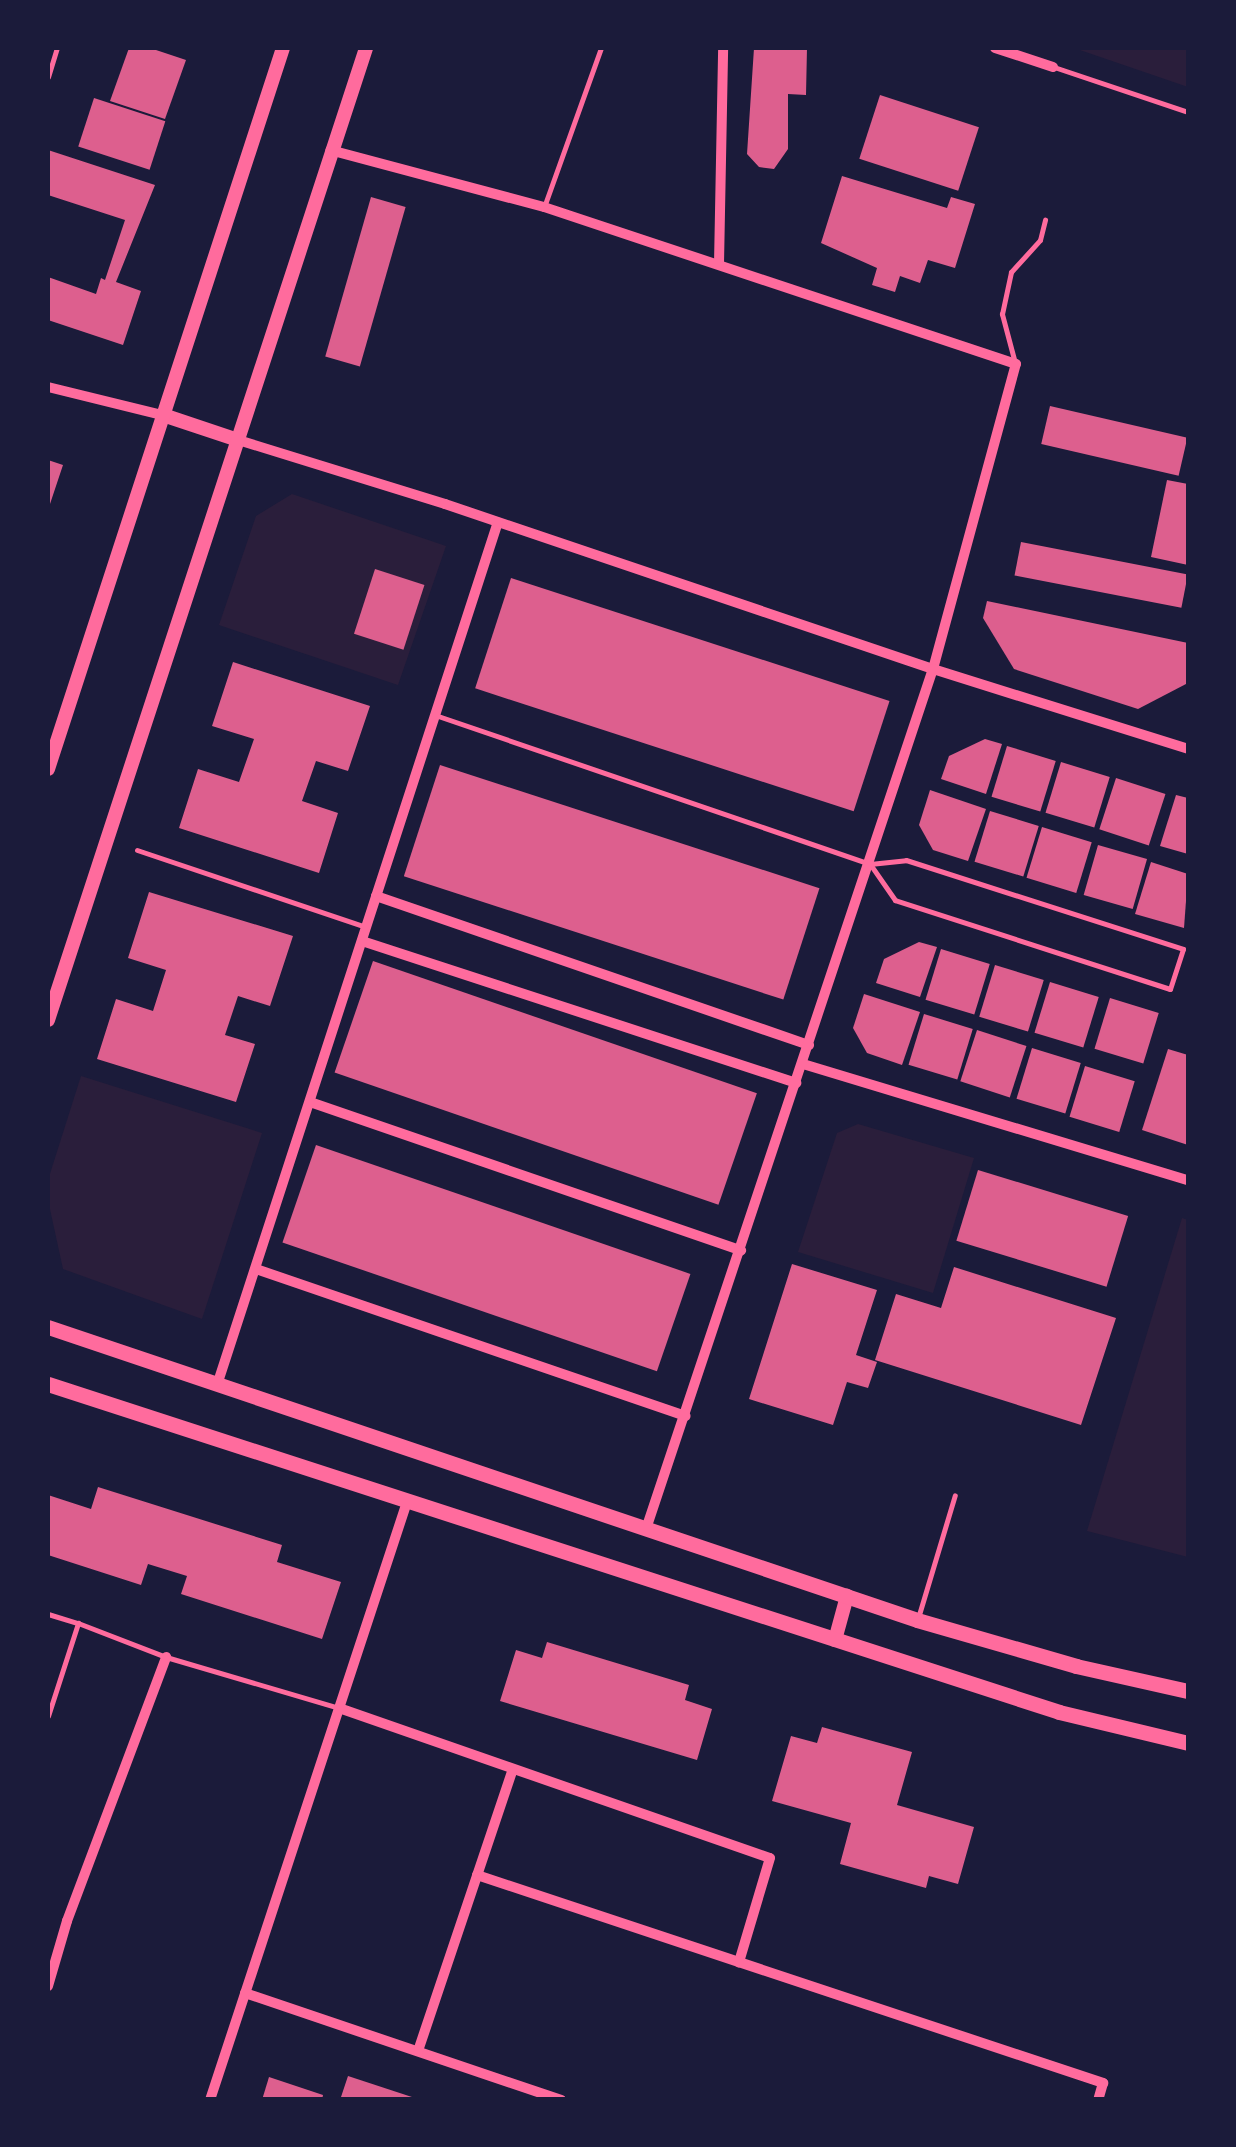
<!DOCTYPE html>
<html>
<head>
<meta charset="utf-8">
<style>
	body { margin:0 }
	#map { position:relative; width:1236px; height:2147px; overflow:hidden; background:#1b1b3a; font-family:"Asap Condensed",sans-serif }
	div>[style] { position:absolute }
	.green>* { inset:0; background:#2a1e3b }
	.building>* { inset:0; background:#dd5f8e; transform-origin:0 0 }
	.service>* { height:5px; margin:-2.5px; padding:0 2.5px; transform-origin:2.5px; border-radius:2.5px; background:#ff6b9d }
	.minor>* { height:10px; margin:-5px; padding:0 5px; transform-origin:5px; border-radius:5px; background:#ff6b9d }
	.tertiary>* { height:14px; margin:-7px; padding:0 7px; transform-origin:7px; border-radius:7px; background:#ff6b9d }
	.secondary>* { height:15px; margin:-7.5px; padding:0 7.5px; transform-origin:7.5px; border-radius:7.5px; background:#ff6b9d }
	span { translate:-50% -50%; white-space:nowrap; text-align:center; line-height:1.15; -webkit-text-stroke:8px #1b1b3a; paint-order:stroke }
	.frame { position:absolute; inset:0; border:50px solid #1b1b3a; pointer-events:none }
</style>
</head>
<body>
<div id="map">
	<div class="green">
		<div style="clip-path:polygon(1074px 48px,1188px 48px,1188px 87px)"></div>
		<div style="clip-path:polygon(292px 494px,446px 546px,398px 685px,219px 625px,256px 516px)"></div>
		<div style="clip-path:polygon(81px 1076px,262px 1133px,202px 1319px,63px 1269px,48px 1200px,48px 1180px)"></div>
		<div style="clip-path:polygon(858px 1124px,974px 1158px,933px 1293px,798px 1252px,837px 1133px)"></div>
		<div style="clip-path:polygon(1182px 1218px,1188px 1220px,1188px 1557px,1087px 1531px)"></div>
	</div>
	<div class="building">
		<div style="clip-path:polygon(129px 48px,150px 48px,186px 60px,165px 119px,110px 101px)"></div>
		<div style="clip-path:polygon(754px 48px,807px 48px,806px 95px,788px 94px,788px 149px,774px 169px,759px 167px,747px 154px)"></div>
		<div style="left:880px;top:95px;width:104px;height:67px;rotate:18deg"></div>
		<div style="left:94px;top:98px;width:75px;height:51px;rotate:18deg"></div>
		<div style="clip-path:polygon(48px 150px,155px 185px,116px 282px,141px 291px,123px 345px,48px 320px,48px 277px,96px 294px,101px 278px,105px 280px,125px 220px,48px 195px)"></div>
		<div style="clip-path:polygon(842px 176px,947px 208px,951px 197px,975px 204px,955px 268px,928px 260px,920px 283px,900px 276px,895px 292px,872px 285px,877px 268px,821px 243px)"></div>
		<div style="left:371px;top:197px;width:36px;height:166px;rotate:16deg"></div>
		<div style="left:1050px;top:406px;width:141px;height:39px;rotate:13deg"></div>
		<div style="clip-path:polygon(48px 460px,63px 465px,48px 510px)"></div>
		<div style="clip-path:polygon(1167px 480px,1188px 484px,1188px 565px,1151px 557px)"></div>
		<div style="left:1021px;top:542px;width:170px;height:34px;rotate:11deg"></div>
		<div style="left:375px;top:569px;width:52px;height:68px;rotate:18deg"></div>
		<div style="left:511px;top:578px;width:398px;height:116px;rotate:18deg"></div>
		<div style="clip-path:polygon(987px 601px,1188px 643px,1186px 684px,1138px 709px,1014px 669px,983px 618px)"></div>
		<div style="clip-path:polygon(233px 662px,370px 706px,348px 771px,316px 761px,302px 801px,338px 813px,319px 873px,179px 828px,198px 769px,239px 782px,254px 739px,212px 726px)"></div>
		<div style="clip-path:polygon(985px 739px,1002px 744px,986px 794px,941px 779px,949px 756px)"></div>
		<div style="left:1007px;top:746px;width:51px;height:53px;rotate:17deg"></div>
		<div style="left:1061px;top:762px;width:51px;height:53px;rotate:17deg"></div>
		<div style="left:440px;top:765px;width:399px;height:117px;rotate:18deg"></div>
		<div style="left:1116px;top:778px;width:52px;height:54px;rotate:18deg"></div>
		<div style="clip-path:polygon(930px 790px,986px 809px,968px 861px,933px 850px,919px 825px)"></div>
		<div style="clip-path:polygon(1176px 795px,1188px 798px,1188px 854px,1160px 846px)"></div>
		<div style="left:990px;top:811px;width:51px;height:53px;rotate:17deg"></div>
		<div style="left:1042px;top:827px;width:52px;height:53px;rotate:17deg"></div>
		<div style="left:1098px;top:845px;width:51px;height:52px;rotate:16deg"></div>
		<div style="clip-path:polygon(1151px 862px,1188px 874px,1184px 928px,1135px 914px)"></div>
		<div style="clip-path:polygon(149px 892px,293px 936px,270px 1006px,238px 996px,225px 1035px,255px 1044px,236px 1102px,97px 1059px,116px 999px,153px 1011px,166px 970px,128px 958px)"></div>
		<div style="clip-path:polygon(919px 942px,937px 947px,920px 997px,876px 983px,884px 959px)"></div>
		<div style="left:941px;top:949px;width:51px;height:53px;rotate:17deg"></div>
		<div style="left:373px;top:961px;width:406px;height:118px;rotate:19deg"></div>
		<div style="left:995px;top:965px;width:51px;height:54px;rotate:17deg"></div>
		<div style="left:1050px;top:982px;width:51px;height:53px;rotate:17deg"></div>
		<div style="clip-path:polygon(864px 994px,920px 1012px,902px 1065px,867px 1053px,853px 1028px)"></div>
		<div style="left:1110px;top:998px;width:51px;height:53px;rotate:17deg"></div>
		<div style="left:924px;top:1014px;width:51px;height:53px;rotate:17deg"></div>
		<div style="left:977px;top:1030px;width:52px;height:54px;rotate:18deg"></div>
		<div style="left:1032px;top:1048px;width:51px;height:53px;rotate:17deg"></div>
		<div style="clip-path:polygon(1168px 1049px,1188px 1055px,1188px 1145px,1142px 1130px)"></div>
		<div style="left:1085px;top:1066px;width:52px;height:53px;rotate:17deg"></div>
		<div style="left:316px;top:1145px;width:396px;height:103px;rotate:19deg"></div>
		<div style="left:978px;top:1170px;width:157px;height:74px;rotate:17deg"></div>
		<div style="clip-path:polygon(792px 1264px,877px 1290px,856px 1355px,877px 1362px,868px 1388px,847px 1382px,833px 1425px,749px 1399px)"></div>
		<div style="clip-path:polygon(954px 1267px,1116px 1318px,1081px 1425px,875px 1360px,896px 1294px,941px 1308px)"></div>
		<div style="clip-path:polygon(98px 1487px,282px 1545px,277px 1562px,341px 1582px,322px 1639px,181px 1594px,187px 1576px,148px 1564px,141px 1585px,48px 1555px,48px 1495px,91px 1509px)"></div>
		<div style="clip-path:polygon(547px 1642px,689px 1685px,685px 1700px,712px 1709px,697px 1760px,500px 1701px,516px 1650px,542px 1658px)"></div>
		<div style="clip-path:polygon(822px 1727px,912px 1752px,897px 1805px,974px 1827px,958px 1884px,929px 1876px,926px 1888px,840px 1864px,851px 1823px,772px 1801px,791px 1736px,817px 1743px)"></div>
		<div style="clip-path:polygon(348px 2076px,418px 2099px,418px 2100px,340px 2100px)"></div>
		<div style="clip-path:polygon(269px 2077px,323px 2095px,322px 2100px,262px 2100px)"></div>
	</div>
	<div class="service">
		<div style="left:1054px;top:67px;width:141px;rotate:18.6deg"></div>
		<div style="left:48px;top:77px;width:30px;rotate:-73deg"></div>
		<div style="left:544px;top:207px;width:169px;rotate:-70.3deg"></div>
		<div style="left:1015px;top:363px;width:51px;rotate:-104.9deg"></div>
		<div style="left:1002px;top:314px;width:43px;rotate:-77.9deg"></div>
		<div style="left:1011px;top:272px;width:43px;rotate:-47.8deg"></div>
		<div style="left:1040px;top:240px;width:21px;rotate:-76deg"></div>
		<div style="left:438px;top:716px;width:457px;rotate:18.9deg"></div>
		<div style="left:870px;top:864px;width:36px;rotate:-6deg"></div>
		<div style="left:906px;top:860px;width:291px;rotate:17.8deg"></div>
		<div style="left:1183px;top:949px;width:42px;rotate:108deg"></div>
		<div style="left:1170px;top:989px;width:289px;rotate:-162.1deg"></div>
		<div style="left:895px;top:900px;width:44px;rotate:-124.8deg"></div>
		<div style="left:137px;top:850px;width:242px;rotate:18.6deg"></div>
		<div style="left:48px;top:1614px;width:31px;rotate:17deg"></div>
		<div style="left:918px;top:1618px;width:128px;rotate:-73.3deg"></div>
		<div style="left:48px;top:1716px;width:98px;rotate:-72.1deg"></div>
		<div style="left:78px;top:1623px;width:94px;rotate:21.1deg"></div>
		<div style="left:166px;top:1657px;width:180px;rotate:16.4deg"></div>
	</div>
	<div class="minor">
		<div style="left:995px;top:48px;width:61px;rotate:18.1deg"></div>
		<div style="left:719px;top:264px;width:216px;rotate:-88.9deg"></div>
		<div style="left:48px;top:387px;width:122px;rotate:13.8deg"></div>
		<div style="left:235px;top:439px;width:220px;rotate:17.2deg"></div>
		<div style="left:445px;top:504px;width:515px;rotate:18.68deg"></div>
		<div style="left:933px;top:669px;width:316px;rotate:-74.8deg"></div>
		<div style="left:1016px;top:364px;width:497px;rotate:-161.6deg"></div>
		<div style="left:544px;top:207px;width:221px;rotate:-165.1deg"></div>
		<div style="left:376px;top:896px;width:458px;rotate:19deg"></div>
		<div style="left:362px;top:941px;width:457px;rotate:18.1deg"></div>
		<div style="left:803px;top:1064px;width:402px;rotate:16.8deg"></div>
		<div style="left:310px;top:1102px;width:456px;rotate:19deg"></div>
		<div style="left:256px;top:1269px;width:454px;rotate:18.9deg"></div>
		<div style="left:218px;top:1382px;width:904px;rotate:-71.97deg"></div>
		<div style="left:646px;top:1529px;width:907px;rotate:-71.55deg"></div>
		<div style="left:933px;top:669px;width:267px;rotate:17.4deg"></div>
		<div style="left:339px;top:1708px;width:456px;rotate:19.2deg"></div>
		<div style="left:770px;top:1858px;width:109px;rotate:106.6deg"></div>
		<div style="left:477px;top:1875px;width:660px;rotate:18.38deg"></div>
		<div style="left:1103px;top:2083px;width:18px;rotate:106deg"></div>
		<div style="left:48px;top:1986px;width:68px;rotate:-73.7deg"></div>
		<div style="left:67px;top:1921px;width:282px;rotate:-69.4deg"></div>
		<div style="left:245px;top:1993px;width:334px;rotate:18.7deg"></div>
		<div style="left:418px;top:2051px;width:295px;rotate:-71.4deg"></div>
		<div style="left:210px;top:2100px;width:630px;rotate:-71.77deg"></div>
	</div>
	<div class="tertiary">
		<div style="left:166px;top:416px;width:73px;rotate:18.4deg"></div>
		<div style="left:48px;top:769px;width:758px;rotate:-71.95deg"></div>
		<div style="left:48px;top:1020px;width:1023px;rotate:-71.88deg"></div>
		<div style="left:835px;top:1640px;width:46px;rotate:-74.7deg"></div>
	</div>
	<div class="secondary">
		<div style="left:48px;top:1327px;width:917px;rotate:18.63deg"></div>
		<div style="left:917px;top:1620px;width:166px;rotate:16.1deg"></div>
		<div style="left:1076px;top:1666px;width:115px;rotate:12.6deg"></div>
		<div style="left:48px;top:1384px;width:1063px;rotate:17.97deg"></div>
		<div style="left:1059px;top:1712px;width:133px;rotate:13.5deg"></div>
	</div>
	<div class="frame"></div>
</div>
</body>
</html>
